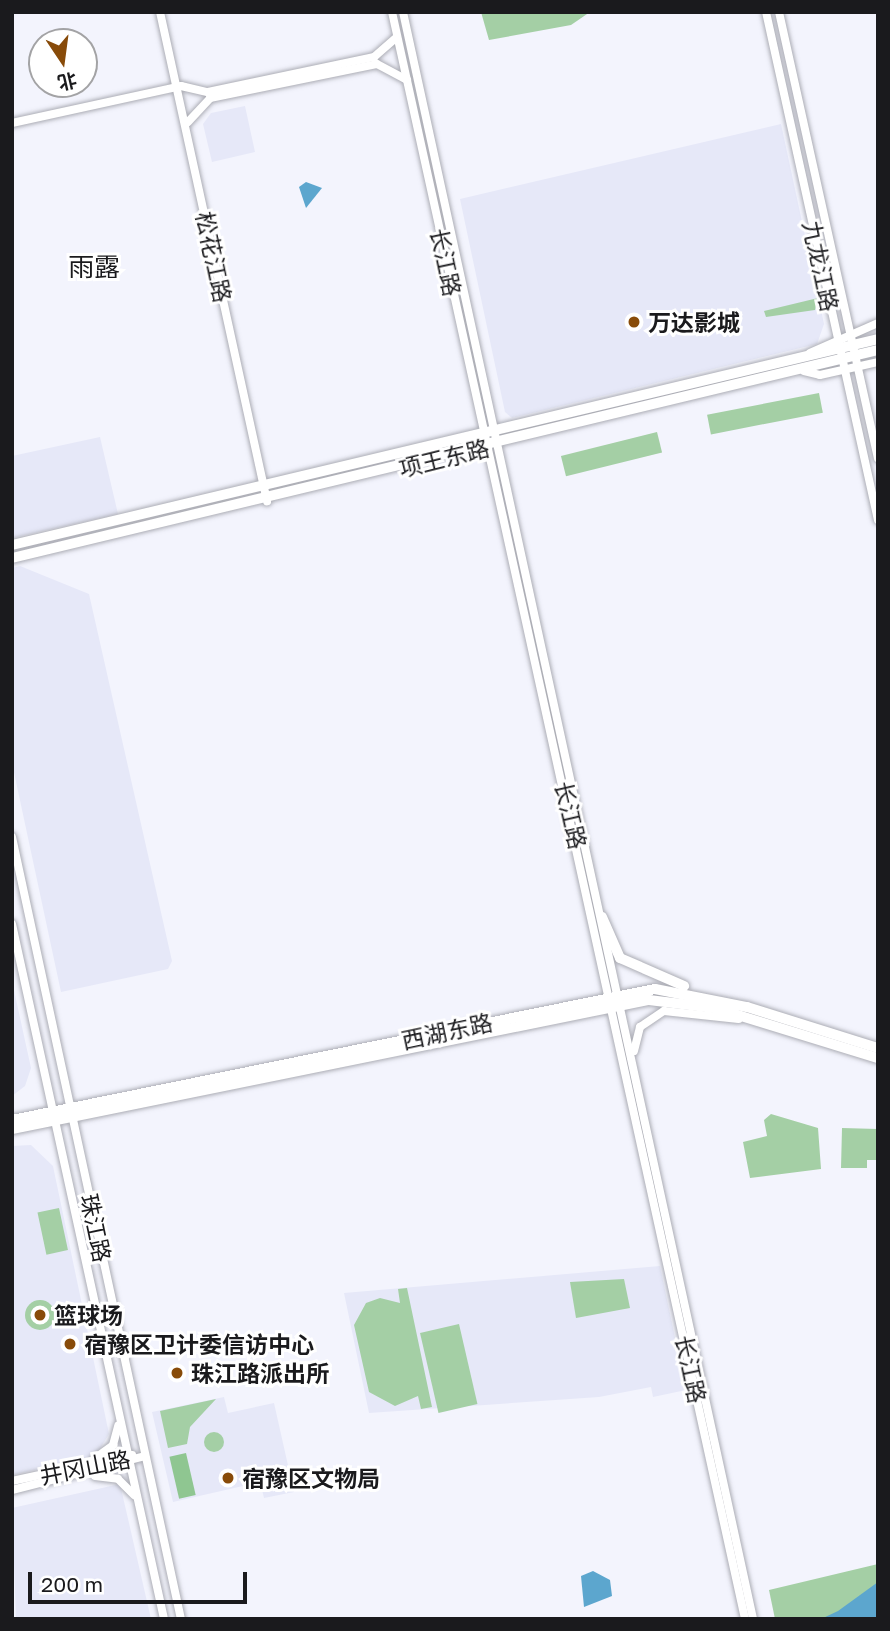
<!DOCTYPE html>
<html>
<head>
<meta charset="utf-8">
<style>
	body { margin:0 }
	#map { position:relative; width:890px; height:1631px; overflow:hidden; background:#f3f4fd; font-family:"Golos Text","Noto Sans SC",sans-serif }
	div>[style] { position:absolute }
	.built>* { inset:0; background:#e6e8f8 }
	.green>* { inset:0; background:#a4cfa5; transform-origin:0 0 }
	.round { border-radius:50% }
	.forest>* { inset:0; background:#8fc691; transform-origin:0 0 }
	.water>* { inset:0; background:#5ca6ce }
	.roads { filter:drop-shadow(0 0 2px #acadb5) drop-shadow(0 0 2px #acadb5) }
	.minor>* { height:8px; margin:-4px; padding:0 4px; transform-origin:4px; border-radius:4px; background:#fff }
	.major>* { height:10px; margin:-5px; padding:0 5px; transform-origin:5px; border-radius:5px; background:#fff }
	.dots>* { width:19px; height:19px; translate:-50% -50%; box-sizing:border-box; border:4px solid #fff; border-radius:50% }
	span { translate:-50% -50%; white-space:nowrap; text-align:center; line-height:1.15; -webkit-text-stroke:6px #fff; paint-order:stroke }
	.street-label { font-size:23px; color:#1a1a1d }
	.poi-label { font-size:23px; color:#1a1a1d; font-weight:700 }
	.left { translate:0 -50%; text-align:left }
	.quarter-label { font-size:26px; color:#1a1a1d }
	.frame { position:absolute; inset:0; border:14px solid #1a1a1d; pointer-events:none }
	.north { position:absolute; left:28px; top:28px; width:70px; height:70px; box-sizing:border-box; background:#fff; border:2px solid #a3a3a5; border-radius:50%; rotate:167deg; font-size:19px; font-weight:700; line-height:28px; text-align:center; color:#1a1a1d }
	.north::after { content:''; display:block; margin:auto; width:24px; height:32px; background:#884b09; clip-path:polygon(50% 0,100% 100%,50% 72%,0 100%) }
	.scale { position:absolute; left:28px; top:1572px; width:219px; height:32px; box-sizing:border-box; border:4px solid #1a1a1d; border-top:0; padding-left:9px; font-size:21px; line-height:24px; white-space:nowrap; color:#1a1a1d; -webkit-text-stroke:5px #fff; paint-order:stroke }
</style>
</head>
<body>
<div id="map">
	<div class="built">
		<div style="clip-path:polygon(245px 106px,255px 152px,212px 162px,203px 124px,211px 113px)"></div>
		<div style="clip-path:polygon(781px 124px,824px 324px,817px 344px,512px 418px,505px 412px,460px 199px)"></div>
		<div style="clip-path:polygon(100px 437px,118px 514px,12px 538px,12px 456px)"></div>
		<div style="clip-path:polygon(20px 566px,89px 594px,172px 961px,168px 969px,61px 992px,12px 763px,12px 568px)"></div>
		<div style="clip-path:polygon(12px 981px,31px 1068px,25px 1086px,12px 1096px)"></div>
		<div style="clip-path:polygon(31px 1145px,53px 1166px,109px 1434px,95px 1457px,12px 1475px,12px 1146px)"></div>
		<div style="clip-path:polygon(660px 1266px,686px 1390px,653px 1397px,651px 1387px,599px 1397px,369px 1413px,344px 1293px)"></div>
		<div style="clip-path:polygon(224px 1397px,228px 1413px,274px 1403px,294px 1492px,264px 1498px,260px 1482px,173px 1502px,152px 1412px)"></div>
		<div style="clip-path:polygon(120px 1484px,151px 1619px,16px 1619px,12px 1508px)"></div>
	</div>
	<div class="green">
		<div style="clip-path:polygon(481px 12px,590px 12px,571px 25px,489px 40px)"></div>
		<div style="clip-path:polygon(818px 298px,815px 310px,766px 317px,764px 311px)"></div>
		<div style="left:819px;top:393px;width:20px;height:114px;rotate:79deg"></div>
		<div style="left:657px;top:432px;width:21px;height:99px;rotate:76deg"></div>
		<div style="clip-path:polygon(771px 1114px,818px 1128px,821px 1169px,750px 1178px,743px 1142px,767px 1136px,764px 1120px)"></div>
		<div style="clip-path:polygon(842px 1128px,878px 1129px,878px 1160px,867px 1160px,867px 1168px,841px 1168px)"></div>
		<div style="left:59px;top:1208px;width:43px;height:22px;rotate:78deg"></div>
		<div style="clip-path:polygon(624px 1279px,630px 1308px,576px 1318px,570px 1282px)"></div>
		<div style="clip-path:polygon(407px 1288px,432px 1407px,421px 1409px,418px 1396px,395px 1406px,369px 1392px,354px 1325px,366px 1303px,380px 1298px,400px 1303px,398px 1289px)"></div>
		<div class="round" style="left:25px;top:1300px;width:30px;height:30px"></div>
		<div style="left:459px;top:1324px;width:82px;height:40px;rotate:77deg"></div>
		<div style="clip-path:polygon(216px 1399px,190px 1427px,187px 1444px,168px 1448px,160px 1411px)"></div>
		<div class="round" style="left:204px;top:1432px;width:20px;height:20px"></div>
		<div style="clip-path:polygon(878px 1564px,878px 1619px,775px 1619px,769px 1590px)"></div>
	</div>
	<div class="forest">
		<div style="left:186px;top:1453px;width:43px;height:17px;rotate:77deg"></div>
	</div>
	<div class="water">
		<div style="clip-path:polygon(306px 182px,322px 188px,306px 208px,299px 187px)"></div>
		<div style="clip-path:polygon(593px 1571px,610px 1580px,612px 1596px,584px 1607px,581px 1576px)"></div>
		<div style="clip-path:polygon(878px 1582px,878px 1619px,821px 1619px,838px 1611px)"></div>
	</div>
	<div class="roads">
		<div class="minor">
			<div style="left:160px;top:12px;width:501px;rotate:77.66deg"></div>
			<div style="left:392px;top:12px;width:1645px;rotate:77.61deg"></div>
			<div style="left:403px;top:12px;width:1645px;rotate:77.71deg"></div>
			<div style="left:766px;top:12px;width:520px;rotate:77.57deg"></div>
			<div style="left:779px;top:12px;width:457px;rotate:77.5deg"></div>
			<div style="left:188px;top:122px;width:33px;rotate:-47deg"></div>
			<div style="left:210px;top:98px;width:170px;rotate:-11.5deg"></div>
			<div style="left:377px;top:64px;width:34px;rotate:28deg"></div>
			<div style="left:12px;top:123px;width:173px;rotate:-12.3deg"></div>
			<div style="left:181px;top:86px;width:28px;rotate:13deg"></div>
			<div style="left:208px;top:92px;width:170px;rotate:-11.9deg"></div>
			<div style="left:374px;top:57px;width:30px;rotate:-41deg"></div>
			<div style="left:810px;top:353px;width:74px;rotate:-23.8deg"></div>
			<div style="left:804px;top:371px;width:16px;rotate:14deg"></div>
			<div style="left:820px;top:375px;width:59px;rotate:-12.6deg"></div>
			<div style="left:12px;top:837px;width:800px;rotate:77.81deg"></div>
			<div style="left:12px;top:924px;width:711px;rotate:77.66deg"></div>
			<div style="left:634px;top:1051px;width:25px;rotate:-76deg"></div>
			<div style="left:640px;top:1027px;width:29px;rotate:-34deg"></div>
			<div style="left:664px;top:1011px;width:75px;rotate:6.1deg"></div>
			<div style="left:94px;top:1459px;width:24px;rotate:-36deg"></div>
			<div style="left:113px;top:1445px;width:20px;rotate:-75deg"></div>
			<div style="left:95px;top:1476px;width:23px;rotate:7deg"></div>
			<div style="left:118px;top:1479px;width:23px;rotate:45deg"></div>
			<div style="left:12px;top:1481px;width:123px;rotate:-12.2deg"></div>
			<div style="left:12px;top:1490px;width:137px;rotate:-14.3deg"></div>
		</div>
		<div class="major">
			<div style="left:12px;top:545px;width:890px;rotate:-13.38deg"></div>
			<div style="left:12px;top:558px;width:891px;rotate:-13.51deg"></div>
			<div style="left:602px;top:917px;width:45px;rotate:66.3deg"></div>
			<div style="left:620px;top:958px;width:70px;rotate:23.6deg"></div>
			<div style="left:12px;top:1120px;width:656px;rotate:-11.52deg"></div>
			<div style="left:655px;top:989px;width:94px;rotate:11.1deg"></div>
			<div style="left:747px;top:1007px;width:137px;rotate:17.4deg"></div>
			<div style="left:12px;top:1129px;width:650px;rotate:-11.45deg"></div>
			<div style="left:649px;top:1000px;width:66px;rotate:6.9deg"></div>
			<div style="left:715px;top:1008px;width:170px;rotate:17.1deg"></div>
		</div>
	</div>
	<div class="dots">
		<div style="left:634px;top:322px;background:#884b09"></div>
		<div style="left:40px;top:1315px;background:#884b09"></div>
		<div style="left:70px;top:1344px;background:#884b09"></div>
		<div style="left:177px;top:1373px;background:#884b09"></div>
		<div style="left:228px;top:1478px;background:#884b09"></div>
	</div>
	<div class="street-label">
		<span style="left:214px;top:257px;rotate:78deg">松花江路</span>
		<span style="left:446px;top:262px;rotate:78deg">长江路</span>
		<span style="left:821px;top:266px;rotate:78deg">九龙江路</span>
		<span style="left:444px;top:458px;rotate:-14deg">项王东路</span>
		<span style="left:571px;top:815px;rotate:77deg">长江路</span>
		<span style="left:447px;top:1031px;rotate:-12deg">西湖东路</span>
		<span style="left:96px;top:1228px;rotate:78deg">珠江路</span>
		<span style="left:691px;top:1369px;rotate:78deg">长江路</span>
		<span style="left:85px;top:1467px;rotate:-11deg">井冈山路</span>
	</div>
	<div class="poi-label">
		<span class="left" style="left:648px;top:322px">万达影城</span>
		<span class="left" style="left:54px;top:1315px">篮球场</span>
		<span class="left" style="left:84px;top:1344px">宿豫区卫计委信访中心</span>
		<span class="left" style="left:191px;top:1373px">珠江路派出所</span>
		<span class="left" style="left:242px;top:1478px">宿豫区文物局</span>
	</div>
	<div class="quarter-label">
		<span style="left:94px;top:267px">雨露</span>
	</div>
	<div class="frame"></div>
	<div class="north">北</div>
	<div class="scale">200 m</div>
</div>
</body>
</html>
